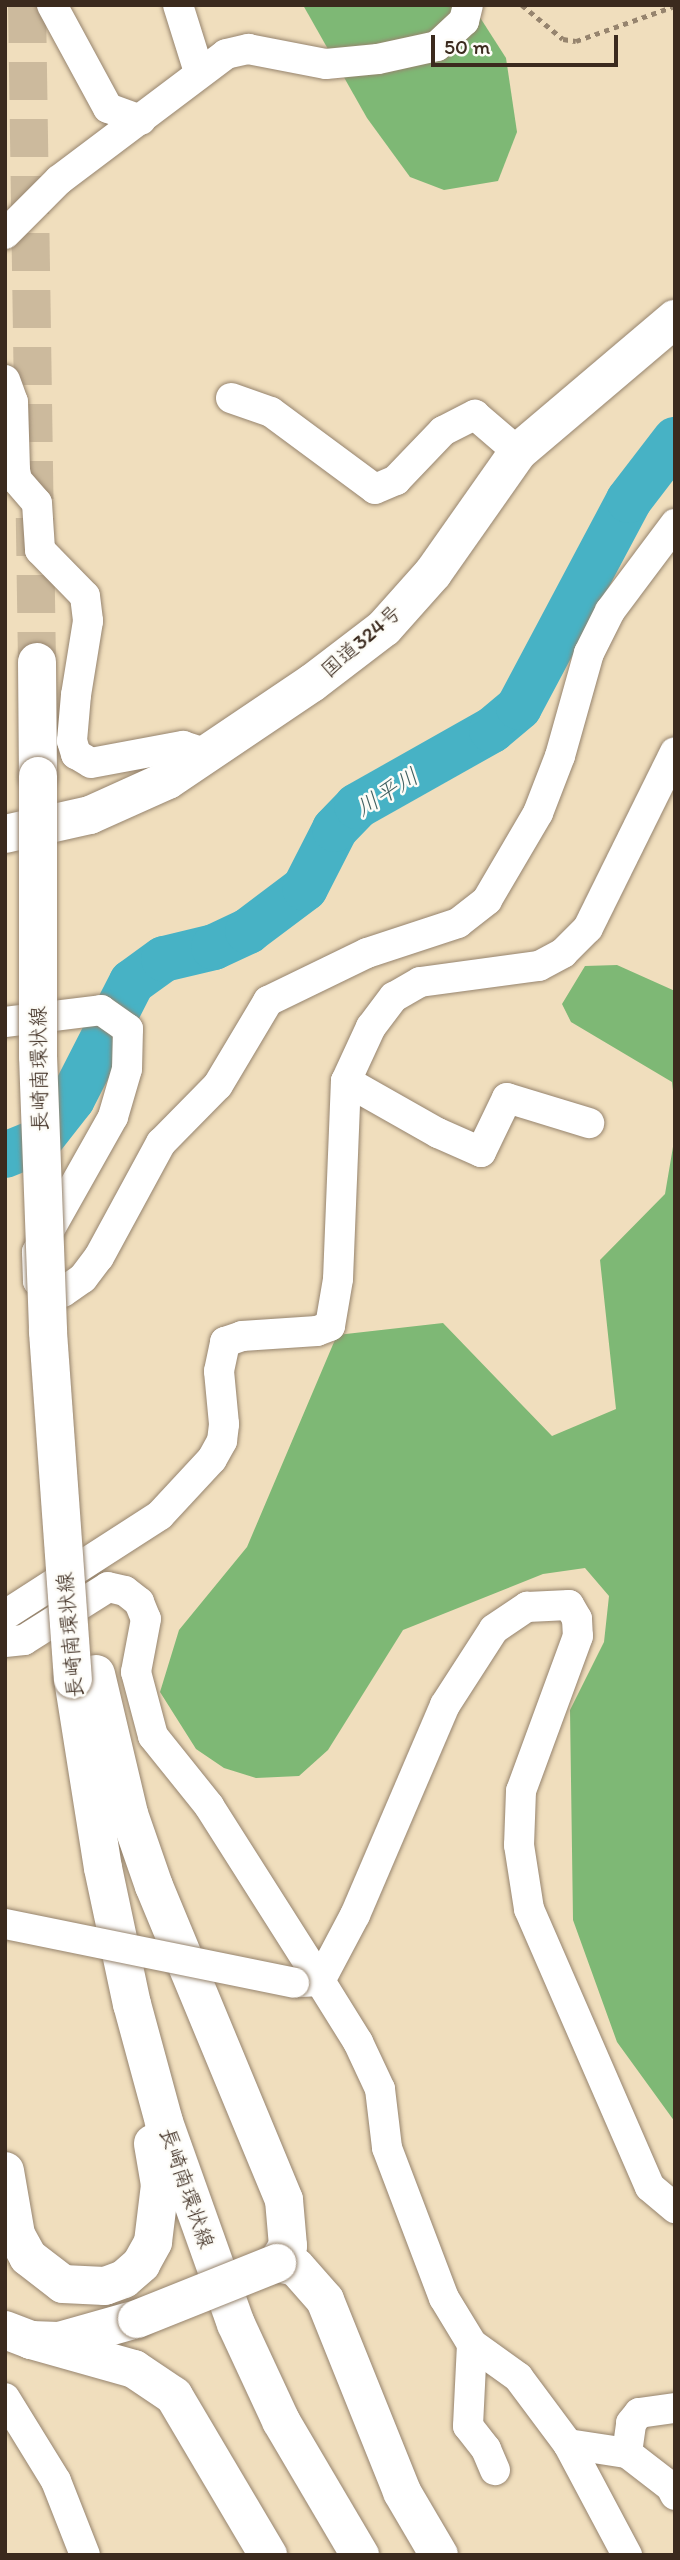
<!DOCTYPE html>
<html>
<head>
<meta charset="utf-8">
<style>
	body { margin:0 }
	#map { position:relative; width:680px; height:2560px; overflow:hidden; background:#f0debd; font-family:Itim,"Klee One",sans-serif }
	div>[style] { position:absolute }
	.forest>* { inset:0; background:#7eb875 }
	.river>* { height:46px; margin:-23px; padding:0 23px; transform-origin:23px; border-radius:23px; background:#47b2c5 }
	.highway-tunnel>* { height:38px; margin-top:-19px; transform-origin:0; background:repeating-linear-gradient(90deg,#ccba9d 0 38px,transparent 0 57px) }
	.path>* { height:4.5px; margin-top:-2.25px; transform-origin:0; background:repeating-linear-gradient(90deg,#96846e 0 5px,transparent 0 10px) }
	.roads { filter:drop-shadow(0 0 2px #96846e) drop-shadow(0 0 2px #96846e) }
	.street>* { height:30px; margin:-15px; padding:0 15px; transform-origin:15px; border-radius:15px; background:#fff }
	.highway>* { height:38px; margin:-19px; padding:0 19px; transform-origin:19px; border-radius:19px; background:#fff }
	.bridges { filter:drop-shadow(0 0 2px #96846e) drop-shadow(0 0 2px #96846e) }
	.street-bridge>* { height:30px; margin:-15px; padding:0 15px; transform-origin:15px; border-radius:15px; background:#fff }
	.highway-bridge>* { height:38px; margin:-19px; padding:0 19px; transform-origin:19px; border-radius:19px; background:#fff }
	span { translate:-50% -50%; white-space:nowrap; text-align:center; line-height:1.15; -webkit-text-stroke:5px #fdfcf7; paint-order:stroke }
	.street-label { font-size:21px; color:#3b2a1e }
	.water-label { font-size:23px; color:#406061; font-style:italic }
	.frame { position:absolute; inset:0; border:7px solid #3b2a1e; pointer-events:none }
	.scale { position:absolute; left:431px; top:35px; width:187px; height:32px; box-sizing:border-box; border:4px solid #3b2a1e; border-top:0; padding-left:9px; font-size:21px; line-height:24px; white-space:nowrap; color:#3b2a1e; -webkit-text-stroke:5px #fdfcf7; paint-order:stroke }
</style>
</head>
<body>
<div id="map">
	<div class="forest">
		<div style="clip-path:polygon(303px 5px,472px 5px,506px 58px,517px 132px,498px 181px,444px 190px,410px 177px,367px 118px)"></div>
		<div style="clip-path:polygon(617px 965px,675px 991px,675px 1108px,672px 1082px,571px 1022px,562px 1004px,585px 966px)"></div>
		<div style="clip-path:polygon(675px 1135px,675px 2122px,617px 2042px,573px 1920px,570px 1710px,604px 1642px,609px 1596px,585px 1568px,543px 1574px,403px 1630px,328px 1750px,299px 1776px,256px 1778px,224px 1768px,196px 1749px,160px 1692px,179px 1630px,247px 1547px,337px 1335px,443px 1323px,552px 1436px,616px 1409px,600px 1260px,665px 1194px)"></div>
	</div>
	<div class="river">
		<div style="left:5px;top:1155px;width:37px;rotate:-22deg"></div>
		<div style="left:39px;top:1141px;width:53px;rotate:-51.8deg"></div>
		<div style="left:72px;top:1099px;width:131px;rotate:-62.9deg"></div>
		<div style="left:132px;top:982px;width:39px;rotate:-36deg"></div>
		<div style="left:164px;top:959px;width:51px;rotate:-13.5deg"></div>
		<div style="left:214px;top:947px;width:38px;rotate:-25deg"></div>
		<div style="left:248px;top:931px;width:71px;rotate:-37deg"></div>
		<div style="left:305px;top:888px;width:66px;rotate:-63deg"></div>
		<div style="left:335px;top:829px;width:32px;rotate:-46deg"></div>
		<div style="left:357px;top:806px;width:155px;rotate:-29.4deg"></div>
		<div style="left:492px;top:730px;width:35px;rotate:-40deg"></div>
		<div style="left:519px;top:707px;width:234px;rotate:-62deg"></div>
		<div style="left:629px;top:500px;width:76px;rotate:-52.5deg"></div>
	</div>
	<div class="highway-tunnel">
		<div style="left:27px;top:5px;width:657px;rotate:89.13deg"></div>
	</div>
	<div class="path">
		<div style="left:522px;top:5px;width:53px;rotate:39.7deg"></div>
		<div style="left:563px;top:39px;width:13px;rotate:9deg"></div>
		<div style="left:576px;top:41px;width:105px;rotate:-19.5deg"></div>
	</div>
	<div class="roads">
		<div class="street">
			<div style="left:52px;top:5px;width:117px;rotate:61.5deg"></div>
			<div style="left:108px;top:108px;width:35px;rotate:20deg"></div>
			<div style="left:178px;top:5px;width:70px;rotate:72.6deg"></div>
			<div style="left:5px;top:234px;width:76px;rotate:-45deg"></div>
			<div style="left:59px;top:180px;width:209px;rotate:-37deg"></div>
			<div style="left:226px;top:54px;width:23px;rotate:-13deg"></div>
			<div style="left:248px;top:49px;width:79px;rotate:10.9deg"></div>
			<div style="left:326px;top:64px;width:52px;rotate:-5.5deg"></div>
			<div style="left:378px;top:59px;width:60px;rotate:-12.4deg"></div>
			<div style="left:437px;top:46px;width:37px;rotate:-43deg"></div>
			<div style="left:464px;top:21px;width:16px;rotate:-76deg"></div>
			<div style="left:5px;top:380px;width:23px;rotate:70deg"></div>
			<div style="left:13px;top:402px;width:68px;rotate:88.3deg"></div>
			<div style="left:15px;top:470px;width:10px;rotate:79deg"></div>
			<div style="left:17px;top:480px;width:30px;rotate:49deg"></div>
			<div style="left:37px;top:503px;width:47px;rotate:86.3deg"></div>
			<div style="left:40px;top:550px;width:64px;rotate:45.6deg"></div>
			<div style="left:85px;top:596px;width:25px;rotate:83deg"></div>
			<div style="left:88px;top:621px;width:75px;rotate:99.2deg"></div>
			<div style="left:76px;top:695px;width:46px;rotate:95deg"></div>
			<div style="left:72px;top:741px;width:14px;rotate:73deg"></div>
			<div style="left:76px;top:754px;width:17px;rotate:31deg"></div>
			<div style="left:91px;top:763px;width:94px;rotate:-10.5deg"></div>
			<div style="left:183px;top:746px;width:26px;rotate:18deg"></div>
			<div style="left:231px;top:398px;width:42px;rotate:19.3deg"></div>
			<div style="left:271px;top:412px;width:129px;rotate:36.5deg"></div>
			<div style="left:375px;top:489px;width:23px;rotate:-23deg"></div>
			<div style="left:396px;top:480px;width:68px;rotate:-46.2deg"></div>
			<div style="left:443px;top:431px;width:36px;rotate:-27deg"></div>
			<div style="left:475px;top:415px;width:57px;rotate:40.7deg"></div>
			<div style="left:5px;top:1022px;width:97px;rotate:-7.1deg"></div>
			<div style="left:101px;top:1010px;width:33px;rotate:35deg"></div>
			<div style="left:128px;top:1029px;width:40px;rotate:91.4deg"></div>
			<div style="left:127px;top:1069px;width:50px;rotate:106.3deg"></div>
			<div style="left:113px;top:1117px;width:155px;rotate:119.4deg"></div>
			<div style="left:37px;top:1252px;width:29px;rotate:88deg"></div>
			<div style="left:38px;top:1281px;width:27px;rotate:24deg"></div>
			<div style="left:63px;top:1292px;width:24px;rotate:-35deg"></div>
			<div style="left:83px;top:1278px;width:26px;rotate:-53deg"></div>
			<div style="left:99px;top:1257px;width:130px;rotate:-61.5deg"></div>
			<div style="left:161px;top:1143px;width:81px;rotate:-45.5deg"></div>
			<div style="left:218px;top:1085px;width:98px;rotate:-59.2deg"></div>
			<div style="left:268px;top:1001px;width:110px;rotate:-25.9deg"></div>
			<div style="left:367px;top:953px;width:96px;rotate:-18.2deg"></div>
			<div style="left:458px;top:923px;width:37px;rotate:-38deg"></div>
			<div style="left:487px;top:900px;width:101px;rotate:-59.6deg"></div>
			<div style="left:538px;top:813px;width:61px;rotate:-68.9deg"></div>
			<div style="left:560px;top:756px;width:107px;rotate:-74.3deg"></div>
			<div style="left:589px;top:653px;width:47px;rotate:-63.4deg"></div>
			<div style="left:610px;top:611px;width:109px;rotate:-53.2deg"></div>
			<div style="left:346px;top:1081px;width:106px;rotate:29.5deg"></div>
			<div style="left:438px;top:1133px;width:47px;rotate:23.8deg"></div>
			<div style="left:481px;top:1152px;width:60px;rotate:-64.3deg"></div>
			<div style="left:507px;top:1098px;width:86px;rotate:17deg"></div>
			<div style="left:5px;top:1615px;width:184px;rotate:-32.8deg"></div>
			<div style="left:160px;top:1515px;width:76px;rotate:-47.1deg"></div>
			<div style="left:212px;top:1459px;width:21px;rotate:-61deg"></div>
			<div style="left:222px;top:1441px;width:17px;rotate:-83deg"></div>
			<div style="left:224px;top:1424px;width:53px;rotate:-95.4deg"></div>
			<div style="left:219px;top:1371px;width:30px;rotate:-78deg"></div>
			<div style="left:225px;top:1342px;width:18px;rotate:-19deg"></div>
			<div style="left:242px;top:1336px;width:75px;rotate:-3.8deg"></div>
			<div style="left:317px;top:1331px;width:14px;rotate:-21deg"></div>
			<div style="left:330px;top:1326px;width:48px;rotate:-80.3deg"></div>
			<div style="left:338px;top:1279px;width:198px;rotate:-87.7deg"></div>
			<div style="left:346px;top:1081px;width:60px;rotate:-65.2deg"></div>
			<div style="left:371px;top:1027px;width:38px;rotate:-53deg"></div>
			<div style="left:394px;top:997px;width:30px;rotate:-30deg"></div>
			<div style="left:420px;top:982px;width:120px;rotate:-7.7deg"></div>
			<div style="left:539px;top:966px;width:27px;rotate:-28deg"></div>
			<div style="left:563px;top:953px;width:35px;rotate:-45deg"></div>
			<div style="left:588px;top:928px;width:196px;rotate:-63.7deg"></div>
			<div style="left:5px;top:1642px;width:19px;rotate:-6deg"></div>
			<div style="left:24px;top:1640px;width:99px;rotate:-32.2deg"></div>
			<div style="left:108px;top:1587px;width:17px;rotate:13deg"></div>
			<div style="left:125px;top:1591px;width:18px;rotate:38deg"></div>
			<div style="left:139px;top:1602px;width:18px;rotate:68deg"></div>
			<div style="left:146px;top:1619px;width:54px;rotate:100.7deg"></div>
			<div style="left:136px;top:1672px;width:66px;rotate:75.1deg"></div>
			<div style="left:153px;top:1736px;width:90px;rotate:51.3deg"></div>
			<div style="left:209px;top:1806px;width:207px;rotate:57.6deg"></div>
			<div style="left:320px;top:1981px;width:75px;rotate:-62.1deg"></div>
			<div style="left:355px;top:1915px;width:228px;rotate:-66.8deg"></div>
			<div style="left:445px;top:1705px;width:90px;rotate:-57.2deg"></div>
			<div style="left:494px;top:1629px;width:40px;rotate:-34deg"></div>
			<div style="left:527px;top:1607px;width:42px;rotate:-2.7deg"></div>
			<div style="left:569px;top:1605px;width:16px;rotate:60deg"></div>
			<div style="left:577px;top:1619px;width:17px;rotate:87deg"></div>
			<div style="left:578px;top:1636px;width:165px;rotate:110.2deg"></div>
			<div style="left:521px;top:1791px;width:54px;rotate:92.1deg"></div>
			<div style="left:519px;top:1845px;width:65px;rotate:81.1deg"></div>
			<div style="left:529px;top:1909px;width:303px;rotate:66.5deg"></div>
			<div style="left:650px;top:2187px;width:33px;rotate:40deg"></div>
			<div style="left:301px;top:1982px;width:19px;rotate:-3deg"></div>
			<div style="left:320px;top:1981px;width:72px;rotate:58.1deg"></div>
			<div style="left:358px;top:2042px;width:52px;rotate:64.9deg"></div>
			<div style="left:380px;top:2089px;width:59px;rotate:83.2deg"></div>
			<div style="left:387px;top:2148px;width:160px;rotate:69.2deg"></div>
			<div style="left:444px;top:2298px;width:54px;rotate:58.7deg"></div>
			<div style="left:472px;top:2344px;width:57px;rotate:35.7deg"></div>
			<div style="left:518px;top:2377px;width:84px;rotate:53.3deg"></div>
			<div style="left:568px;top:2444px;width:126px;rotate:62deg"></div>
			<div style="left:472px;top:2344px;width:82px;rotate:92.8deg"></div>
			<div style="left:468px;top:2426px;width:29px;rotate:52deg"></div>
			<div style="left:486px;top:2449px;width:23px;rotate:67deg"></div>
			<div style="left:5px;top:2398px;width:97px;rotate:58.4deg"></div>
			<div style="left:56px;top:2481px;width:79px;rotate:68.6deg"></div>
			<div style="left:568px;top:2444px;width:60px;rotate:8.7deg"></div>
			<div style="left:627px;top:2453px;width:56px;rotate:37.7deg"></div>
			<div style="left:671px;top:2487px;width:9px;rotate:63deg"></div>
			<div style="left:627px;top:2453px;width:30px;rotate:-82deg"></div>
			<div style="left:631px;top:2423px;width:13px;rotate:-51deg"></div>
			<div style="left:639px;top:2413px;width:36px;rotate:-8deg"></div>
		</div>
		<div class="highway">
			<div style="left:37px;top:662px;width:114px;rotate:89.5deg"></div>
			<div style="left:5px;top:834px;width:87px;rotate:-12.6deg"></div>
			<div style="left:90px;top:815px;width:85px;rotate:-24.2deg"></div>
			<div style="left:168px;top:780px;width:174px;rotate:-34deg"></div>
			<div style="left:312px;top:683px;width:91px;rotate:-37.4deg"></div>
			<div style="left:384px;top:628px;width:74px;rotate:-48.3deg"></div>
			<div style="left:433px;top:573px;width:148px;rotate:-54.9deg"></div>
			<div style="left:518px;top:452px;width:206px;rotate:-40.3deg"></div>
			<div style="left:96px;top:1674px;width:144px;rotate:76.7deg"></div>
			<div style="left:129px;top:1814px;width:76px;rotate:70.9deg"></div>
			<div style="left:154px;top:1886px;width:340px;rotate:67.5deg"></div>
			<div style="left:284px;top:2200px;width:46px;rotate:85deg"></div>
			<div style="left:288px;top:2246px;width:20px;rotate:123deg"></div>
			<div style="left:277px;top:2263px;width:19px;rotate:12deg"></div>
			<div style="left:296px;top:2267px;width:44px;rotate:48.7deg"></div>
			<div style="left:325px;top:2300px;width:207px;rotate:68.1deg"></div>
			<div style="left:402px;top:2492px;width:73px;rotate:59.6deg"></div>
			<div style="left:73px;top:1679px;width:191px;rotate:81deg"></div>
			<div style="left:103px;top:1868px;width:139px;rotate:78deg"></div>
			<div style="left:132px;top:2004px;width:122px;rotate:74.8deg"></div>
			<div style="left:164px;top:2122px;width:214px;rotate:70.4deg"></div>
			<div style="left:236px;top:2324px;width:107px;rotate:65.1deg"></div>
			<div style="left:281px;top:2421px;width:156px;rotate:59.5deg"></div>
			<div style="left:5px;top:2171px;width:65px;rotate:80.2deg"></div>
			<div style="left:16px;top:2235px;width:25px;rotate:61deg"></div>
			<div style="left:28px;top:2257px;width:44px;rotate:37.6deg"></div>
			<div style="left:63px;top:2284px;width:42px;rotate:2.7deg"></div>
			<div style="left:105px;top:2286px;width:20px;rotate:-20deg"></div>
			<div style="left:124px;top:2279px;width:23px;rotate:-41deg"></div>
			<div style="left:141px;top:2264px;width:25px;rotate:-61deg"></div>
			<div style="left:153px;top:2242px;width:57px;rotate:-83deg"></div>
			<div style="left:160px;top:2185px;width:42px;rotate:-99.7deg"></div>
			<div style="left:5px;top:2330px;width:28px;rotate:21deg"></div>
			<div style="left:31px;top:2340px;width:28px;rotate:2deg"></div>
			<div style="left:59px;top:2341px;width:81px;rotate:-15.8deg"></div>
			<div style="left:31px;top:2340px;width:107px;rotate:15.7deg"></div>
			<div style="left:134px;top:2369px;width:48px;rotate:34deg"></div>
			<div style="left:174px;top:2396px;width:185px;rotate:59.4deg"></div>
		</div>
	</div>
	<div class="bridges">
		<div class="street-bridge">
			<div style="left:5px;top:1924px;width:295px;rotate:11.5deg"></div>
		</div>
		<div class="highway-bridge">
			<div style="left:38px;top:776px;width:280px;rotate:90deg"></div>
			<div style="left:38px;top:1056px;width:276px;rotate:87.9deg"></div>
			<div style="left:48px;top:1332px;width:348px;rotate:85.9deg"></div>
			<div style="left:137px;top:2319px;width:151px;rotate:-21.8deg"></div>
		</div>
	</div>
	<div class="street-label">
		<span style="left:361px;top:641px;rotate:-41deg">国道324号</span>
		<span style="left:39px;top:1069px;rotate:-91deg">長崎南環状線</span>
		<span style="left:70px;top:1635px;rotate:-95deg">長崎南環状線</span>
		<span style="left:187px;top:2188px;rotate:71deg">長崎南環状線</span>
	</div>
	<div class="water-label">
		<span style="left:387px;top:792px;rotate:-32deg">川平川</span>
	</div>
	<div class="frame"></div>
	<div class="scale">50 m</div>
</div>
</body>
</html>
